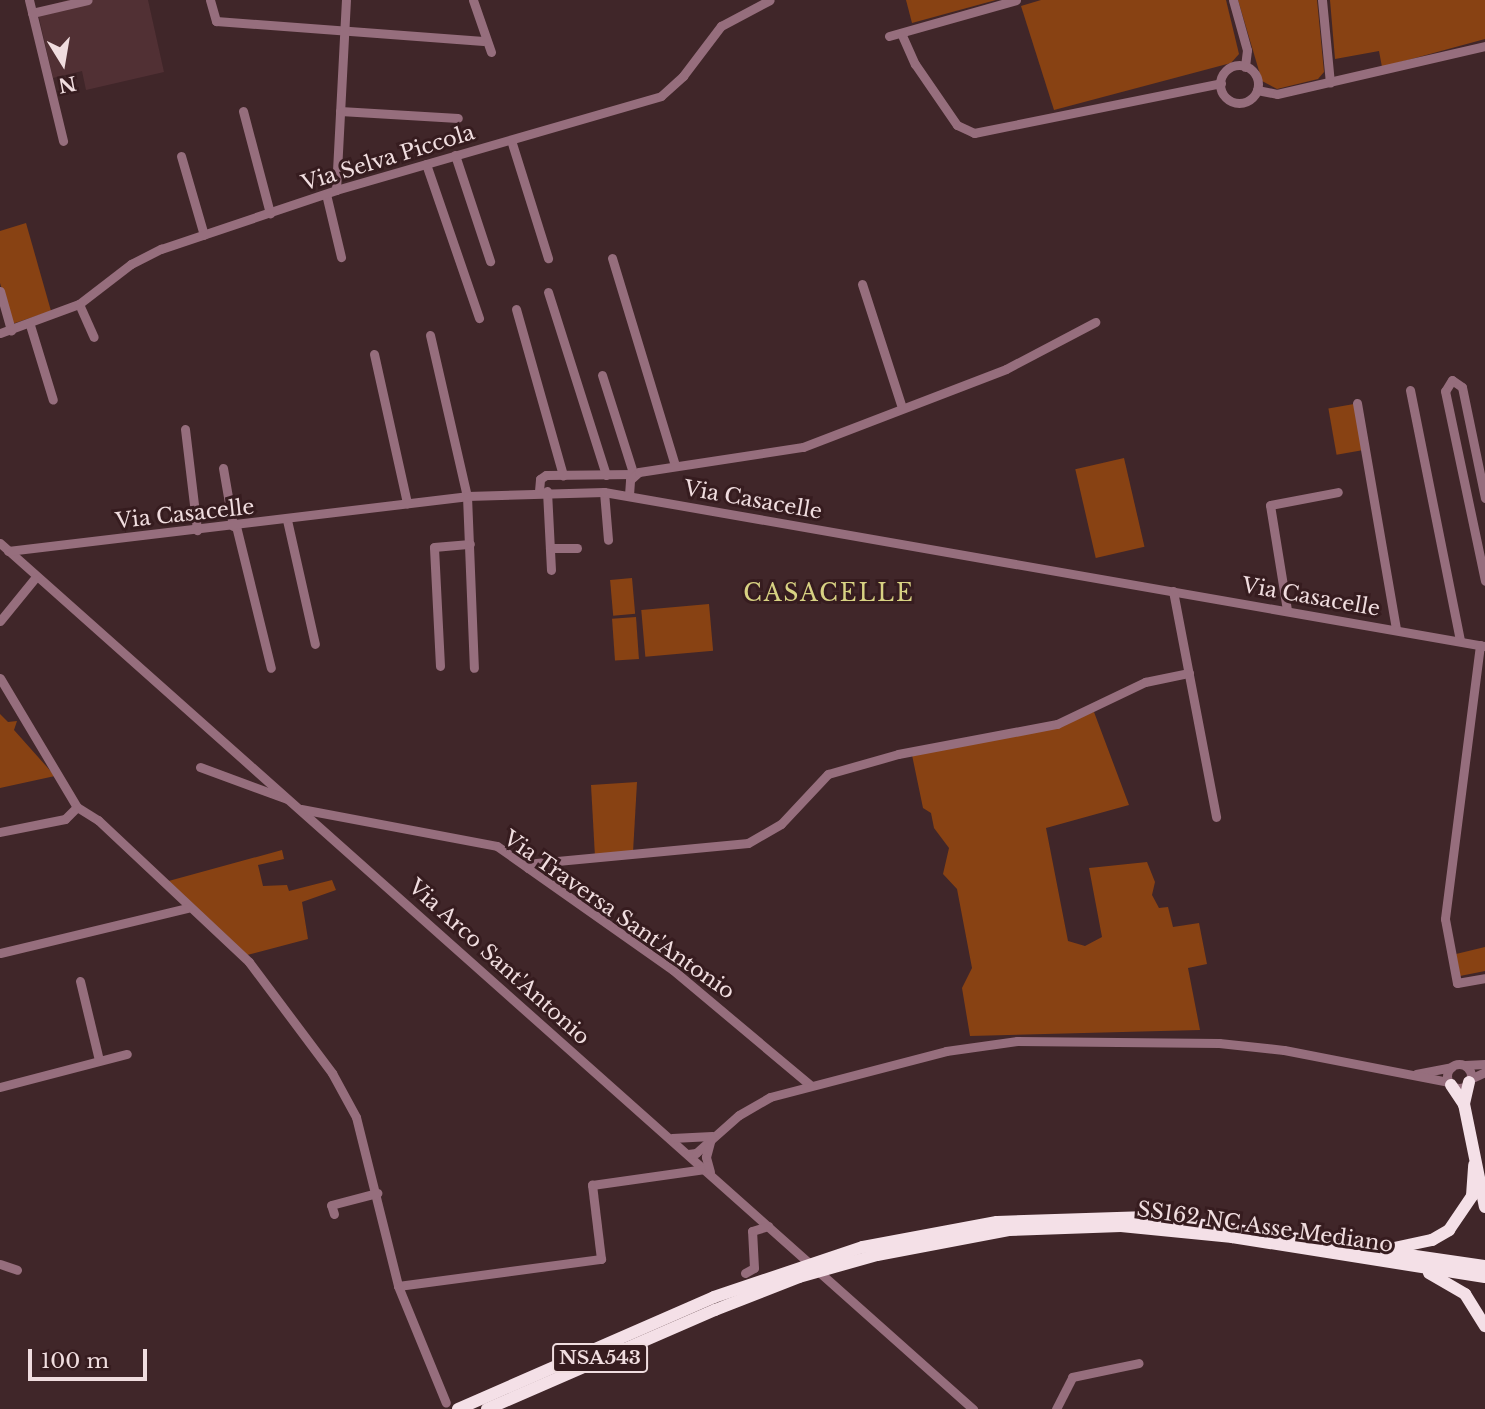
<!DOCTYPE html>
<html>
<head>
<meta charset="utf-8">
<style>
	body { margin:0 }
	#map { position:relative; width:1485px; height:1409px; overflow:hidden; background:#402629; font-family:"Libre Baskerville",serif }
	div>[style] { position:absolute }
	.built>* { inset:0; background:#513034 }
	.green>* { inset:0; background:#884213; transform-origin:0 0 }
	.minor>* { height:9px; margin:-4.5px; padding:0 4.5px; transform-origin:4.5px; border-radius:4.5px; background:#966e7d }
	.minor>.ring { margin:-4.5px; padding:0; box-sizing:content-box; background:none; border:9px solid #966e7d; border-radius:50% }
	.highway>* { height:12px; margin:-6px; padding:0 6px; transform-origin:6px; border-radius:6px; background:#f4e0e7 }
	.highway-bridge>* { height:12px; margin:-6px; padding:0 6px; transform-origin:6px; border-radius:6px; background:#f4e0e7 }
	span { translate:-50% -50%; white-space:nowrap; text-align:center; line-height:1.15; -webkit-text-stroke:6px #361c1f; paint-order:stroke }
	.shield-label span { padding:2px 5px; background:#361c1f; border:2px solid; border-radius:5px; -webkit-text-stroke-width:0 }
	.shield-label { font-size:19px; color:#f0dddf; font-weight:700 }
	.street-label { font-size:21px; color:#f0dddf }
	.neighbourhood-label { font-size:23px; color:#d8d283; letter-spacing:2px }
	.north { position:absolute; left:28px; top:28px; width:70px; height:70px; -webkit-text-stroke:5px #361c1f; paint-order:stroke; rotate:169deg; font-size:19px; font-weight:700; line-height:28px; text-align:center; color:#f0dddf }
	.north::after { content:''; display:block; margin:auto; width:24px; height:32px; background:#f0dddf; clip-path:polygon(50% 0,100% 100%,50% 72%,0 100%) }
	.scale { position:absolute; left:28px; top:1349px; width:119px; height:32px; box-sizing:border-box; border:4px solid #f0dddf; border-top:0; padding-left:9px; font-size:21px; line-height:24px; white-space:nowrap; color:#f0dddf; -webkit-text-stroke:5px #361c1f; paint-order:stroke }
</style>
</head>
<body>
<div id="map">
	<div class="built">
		<div style="clip-path:polygon(68px 0,148px 0,164px 72px,86px 90px,82px 71px,53px 78px,37px 9px)"></div>
	</div>
	<div class="green">
		<div style="clip-path:polygon(906px 0,996px 0,912px 23px)"></div>
		<div style="clip-path:polygon(1041px 0,1226px 0,1239px 54px,1231px 63px,1054px 110px,1021px 6px)"></div>
		<div style="clip-path:polygon(1238px 0,1317px 0,1324px 72px,1318px 79px,1277px 89px,1262px 81px)"></div>
		<div style="clip-path:polygon(1330px 0,1485px 0,1485px 39px,1382px 67px,1379px 51px,1335px 59px)"></div>
		<div style="clip-path:polygon(26px 223px,51px 311px,12px 324px,0 283px,0 231px)"></div>
		<div style="left:1354px;top:404px;width:47px;height:26px;rotate:80deg"></div>
		<div style="left:1124px;top:458px;width:91px;height:50px;rotate:77deg"></div>
		<div style="left:632px;top:578px;width:36px;height:22px;rotate:85deg"></div>
		<div style="left:709px;top:604px;width:47px;height:68px;rotate:85deg"></div>
		<div style="left:636px;top:617px;width:42px;height:24px;rotate:86deg"></div>
		<div style="clip-path:polygon(1094px 712px,1129px 805px,1046px 828px,1068px 941px,1085px 946px,1102px 937px,1089px 868px,1147px 862px,1155px 882px,1152px 895px,1159px 908px,1168px 907px,1173px 927px,1199px 923px,1207px 964px,1188px 968px,1200px 1030px,970px 1036px,962px 988px,972px 968px,957px 889px,943px 874px,949px 848px,934px 828px,931px 813px,923px 808px,912px 755px)"></div>
		<div style="clip-path:polygon(0 714px,8px 722px,17px 721px,14px 730px,55px 776px,0 788px)"></div>
		<div style="clip-path:polygon(637px 782px,633px 852px,595px 857px,591px 785px)"></div>
		<div style="clip-path:polygon(282px 850px,284px 859px,258px 865px,263px 886px,287px 885px,289px 891px,332px 880px,336px 890px,302px 902px,308px 939px,247px 955px,165px 882px)"></div>
		<div style="clip-path:polygon(1485px 947px,1485px 971px,1460px 976px,1456px 954px)"></div>
	</div>
	<div class="minor">
		<div style="left:29px;top:0;width:145px;rotate:76.4deg"></div>
		<div style="left:210px;top:0;width:22px;rotate:74deg"></div>
		<div style="left:216px;top:21px;width:268px;rotate:4.3deg"></div>
		<div style="left:473px;top:0;width:55px;rotate:70.9deg"></div>
		<div style="left:1233px;top:0;width:52px;rotate:74.4deg"></div>
		<div style="left:1247px;top:50px;width:17px;rotate:97deg"></div>
		<div style="left:1322px;top:0;width:83px;rotate:84.5deg"></div>
		<div style="left:32px;top:13px;width:57px;rotate:-13.1deg"></div>
		<div style="left:901px;top:33px;width:34px;rotate:66deg"></div>
		<div style="left:915px;top:64px;width:74px;rotate:55.5deg"></div>
		<div style="left:957px;top:125px;width:19px;rotate:25deg"></div>
		<div style="left:974px;top:133px;width:252px;rotate:-11.4deg"></div>
		<div style="left:889px;top:36px;width:132px;rotate:-15.8deg"></div>
		<div class="ring" style="left:1220px;top:65px;width:29px;height:29px"></div>
		<div style="left:1257px;top:90px;width:20px;rotate:11deg"></div>
		<div style="left:1277px;top:94px;width:213px;rotate:-13deg"></div>
		<div style="left:243px;top:111px;width:106px;rotate:75.2deg"></div>
		<div style="left:340px;top:111px;width:118px;rotate:3.4deg"></div>
		<div style="left:511px;top:140px;width:124px;rotate:72.6deg"></div>
		<div style="left:455px;top:155px;width:112px;rotate:71.7deg"></div>
		<div style="left:181px;top:156px;width:82px;rotate:73.8deg"></div>
		<div style="left:426px;top:164px;width:163px;rotate:71deg"></div>
		<div style="left:336px;top:190px;width:190px;rotate:-87deg"></div>
		<div style="left:326px;top:194px;width:65px;rotate:76.6deg"></div>
		<div style="left:612px;top:258px;width:217px;rotate:73.1deg"></div>
		<div style="left:862px;top:284px;width:130px;rotate:72.1deg"></div>
		<div style="left:0;top:291px;width:41px;rotate:74.2deg"></div>
		<div style="left:548px;top:292px;width:192px;rotate:72.4deg"></div>
		<div style="left:79px;top:304px;width:36px;rotate:66deg"></div>
		<div style="left:516px;top:309px;width:173px;rotate:74.2deg"></div>
		<div style="left:30px;top:325px;width:78px;rotate:73deg"></div>
		<div style="left:0;top:333px;width:84px;rotate:-20.2deg"></div>
		<div style="left:79px;top:304px;width:66px;rotate:-37.6deg"></div>
		<div style="left:131px;top:264px;width:34px;rotate:-27deg"></div>
		<div style="left:161px;top:249px;width:185px;rotate:-18.6deg"></div>
		<div style="left:336px;top:190px;width:338px;rotate:-16.1deg"></div>
		<div style="left:661px;top:96px;width:30px;rotate:-42deg"></div>
		<div style="left:683px;top:76px;width:63px;rotate:-52.8deg"></div>
		<div style="left:721px;top:26px;width:55px;rotate:-28deg"></div>
		<div style="left:430px;top:335px;width:165px;rotate:77.1deg"></div>
		<div style="left:467px;top:496px;width:172px;rotate:87.7deg"></div>
		<div style="left:374px;top:354px;width:153px;rotate:77.5deg"></div>
		<div style="left:602px;top:375px;width:103px;rotate:72.4deg"></div>
		<div style="left:1410px;top:390px;width:256px;rotate:78.7deg"></div>
		<div style="left:1357px;top:403px;width:229px;rotate:80.2deg"></div>
		<div style="left:185px;top:429px;width:102px;rotate:83.2deg"></div>
		<div style="left:223px;top:468px;width:59px;rotate:80.2deg"></div>
		<div style="left:539px;top:491px;width:12px;rotate:-85deg"></div>
		<div style="left:540px;top:479px;width:7px;rotate:-34deg"></div>
		<div style="left:546px;top:475px;width:88px;rotate:-0.7deg"></div>
		<div style="left:547px;top:491px;width:79px;rotate:87.1deg"></div>
		<div style="left:604px;top:492px;width:48px;rotate:85.2deg"></div>
		<div style="left:629px;top:495px;width:15px;rotate:-86deg"></div>
		<div style="left:630px;top:480px;width:12px;rotate:-42deg"></div>
		<div style="left:639px;top:472px;width:166px;rotate:-8.7deg"></div>
		<div style="left:803px;top:447px;width:217px;rotate:-21deg"></div>
		<div style="left:1006px;top:369px;width:101px;rotate:-27.8deg"></div>
		<div style="left:1485px;top:498px;width:113px;rotate:-101.7deg"></div>
		<div style="left:1462px;top:387px;width:12px;rotate:-145deg"></div>
		<div style="left:1452px;top:380px;width:13px;rotate:122deg"></div>
		<div style="left:1445px;top:391px;width:194px;rotate:78.1deg"></div>
		<div style="left:287px;top:520px;width:127px;rotate:77.3deg"></div>
		<div style="left:236px;top:526px;width:146px;rotate:76.2deg"></div>
		<div style="left:0;top:543px;width:1303px;rotate:41.67deg"></div>
		<div style="left:550px;top:548px;width:27px"></div>
		<div style="left:8px;top:551px;width:462px;rotate:-6.8deg"></div>
		<div style="left:467px;top:496px;width:137px;rotate:-1.7deg"></div>
		<div style="left:604px;top:492px;width:894px;rotate:9.92deg"></div>
		<div style="left:1173px;top:591px;width:230px;rotate:79.2deg"></div>
		<div style="left:1287px;top:610px;width:106px;rotate:-99.2deg"></div>
		<div style="left:1270px;top:505px;width:69px;rotate:-10.8deg"></div>
		<div style="left:0;top:621px;width:55px;rotate:-50.9deg"></div>
		<div style="left:1480px;top:645px;width:276px;rotate:97.3deg"></div>
		<div style="left:1445px;top:919px;width:65px;rotate:79.4deg"></div>
		<div style="left:1457px;top:983px;width:28px;rotate:-10deg"></div>
		<div style="left:440px;top:666px;width:119px;rotate:-92.9deg"></div>
		<div style="left:434px;top:547px;width:36px;rotate:-5deg"></div>
		<div style="left:0;top:678px;width:150px;rotate:59.2deg"></div>
		<div style="left:77px;top:807px;width:17px;rotate:135deg"></div>
		<div style="left:65px;top:819px;width:66px;rotate:168.7deg"></div>
		<div style="left:200px;top:767px;width:93px;rotate:20.2deg"></div>
		<div style="left:77px;top:807px;width:25px;rotate:32deg"></div>
		<div style="left:98px;top:820px;width:207px;rotate:43.2deg"></div>
		<div style="left:249px;top:962px;width:139px;rotate:53.2deg"></div>
		<div style="left:332px;top:1073px;width:50px;rotate:61.4deg"></div>
		<div style="left:356px;top:1117px;width:174px;rotate:76deg"></div>
		<div style="left:398px;top:1286px;width:205px;rotate:-7.6deg"></div>
		<div style="left:601px;top:1259px;width:75px;rotate:-96.9deg"></div>
		<div style="left:592px;top:1185px;width:114px;rotate:-8.1deg"></div>
		<div style="left:301px;top:809px;width:199px;rotate:10.7deg"></div>
		<div style="left:497px;top:846px;width:215px;rotate:35.2deg"></div>
		<div style="left:673px;top:970px;width:179px;rotate:40deg"></div>
		<div style="left:528px;top:868px;width:9px;rotate:-32deg"></div>
		<div style="left:536px;top:863px;width:213px;rotate:-5.4deg"></div>
		<div style="left:748px;top:843px;width:38px;rotate:-30deg"></div>
		<div style="left:781px;top:824px;width:69px;rotate:-46.8deg"></div>
		<div style="left:828px;top:774px;width:73px;rotate:-15.9deg"></div>
		<div style="left:898px;top:754px;width:162px;rotate:-10.7deg"></div>
		<div style="left:1057px;top:724px;width:98px;rotate:-25.5deg"></div>
		<div style="left:1145px;top:682px;width:45px;rotate:-11.6deg"></div>
		<div style="left:0;top:953px;width:193px;rotate:-13.5deg"></div>
		<div style="left:80px;top:981px;width:81px;rotate:76.5deg"></div>
		<div class="ring" style="left:1447px;top:1064px;width:15px;height:15px"></div>
		<div style="left:1465px;top:1065px;width:20px;rotate:-3deg"></div>
		<div style="left:1416px;top:1074px;width:36px;rotate:-11deg"></div>
		<div style="left:1470px;top:1079px;width:17px;rotate:-25deg"></div>
		<div style="left:0;top:1087px;width:131px;rotate:-14.6deg"></div>
		<div style="left:672px;top:1138px;width:40px;rotate:-2.9deg"></div>
		<div style="left:688px;top:1154px;width:8px;rotate:-7deg"></div>
		<div style="left:696px;top:1153px;width:57px;rotate:-41.5deg"></div>
		<div style="left:739px;top:1115px;width:36px;rotate:-30deg"></div>
		<div style="left:770px;top:1097px;width:182px;rotate:-14.6deg"></div>
		<div style="left:946px;top:1051px;width:72px;rotate:-8deg"></div>
		<div style="left:1017px;top:1041px;width:202px;rotate:0.6deg"></div>
		<div style="left:1219px;top:1043px;width:65px;rotate:6.1deg"></div>
		<div style="left:1284px;top:1050px;width:167px;rotate:11deg"></div>
		<div style="left:710px;top:1172px;width:16px;rotate:-105deg"></div>
		<div style="left:706px;top:1157px;width:20px;rotate:-75deg"></div>
		<div style="left:334px;top:1214px;width:9px;rotate:-108deg"></div>
		<div style="left:331px;top:1205px;width:48px;rotate:-14.6deg"></div>
		<div style="left:0;top:1264px;width:18px;rotate:19deg"></div>
		<div style="left:745px;top:1273px;width:10px;rotate:-29deg"></div>
		<div style="left:754px;top:1268px;width:37px;rotate:-93deg"></div>
		<div style="left:752px;top:1231px;width:17px;rotate:-17deg"></div>
		<div style="left:398px;top:1286px;width:126px;rotate:67.7deg"></div>
		<div style="left:1056px;top:1409px;width:36px;rotate:-63deg"></div>
		<div style="left:1072px;top:1377px;width:68px;rotate:-11.8deg"></div>
	</div>
	<div class="highway">
		<div style="left:1469px;top:1082px;width:23px;rotate:103deg"></div>
		<div style="left:1464px;top:1104px;width:105px;rotate:78.5deg"></div>
		<div style="left:1451px;top:1085px;width:23px;rotate:56deg"></div>
		<div style="left:863px;top:1247px;width:136px;rotate:-10.6deg"></div>
		<div style="left:997px;top:1222px;width:151px;rotate:-1.9deg"></div>
		<div style="left:1148px;top:1217px;width:341px;rotate:8.3deg"></div>
		<div style="left:1394px;top:1248px;width:39px;rotate:-12deg"></div>
		<div style="left:1432px;top:1240px;width:20px;rotate:-30deg"></div>
		<div style="left:1449px;top:1230px;width:41px;rotate:-55.9deg"></div>
		<div style="left:1472px;top:1196px;width:31px;rotate:-86deg"></div>
		<div style="left:877px;top:1255px;width:134px;rotate:-10.7deg"></div>
		<div style="left:1009px;top:1230px;width:112px;rotate:-2deg"></div>
		<div style="left:1121px;top:1226px;width:112px;rotate:5.7deg"></div>
		<div style="left:1232px;top:1237px;width:256px;rotate:9deg"></div>
		<div style="left:1429px;top:1273px;width:42px;rotate:30.3deg"></div>
		<div style="left:1465px;top:1294px;width:38px;rotate:58deg"></div>
		<div style="left:458px;top:1409px;width:279px;rotate:-23.6deg"></div>
		<div style="left:487px;top:1409px;width:249px;rotate:-23.5deg"></div>
	</div>
	<div class="highway-bridge">
		<div style="left:714px;top:1297px;width:157px;rotate:-18.6deg"></div>
		<div style="left:715px;top:1310px;width:90px;rotate:-21.4deg"></div>
		<div style="left:799px;top:1277px;width:81px;rotate:-15.8deg"></div>
	</div>
	<div class="shield-label">
		<span style="left:600px;top:1358px">NSA543</span>
	</div>
	<div class="street-label">
		<span style="left:388px;top:158px;rotate:-17deg">Via Selva Piccola</span>
		<span style="left:753px;top:500px;rotate:10deg">Via Casacelle</span>
		<span style="left:185px;top:514px;rotate:-6deg">Via Casacelle</span>
		<span style="left:1311px;top:597px;rotate:10deg">Via Casacelle</span>
		<span style="left:619px;top:915px;rotate:35deg">Via Traversa Sant'Antonio</span>
		<span style="left:499px;top:962px;rotate:42deg">Via Arco Sant'Antonio</span>
		<span style="left:1265px;top:1227px;rotate:8deg">SS162 NC Asse Mediano</span>
	</div>
	<div class="neighbourhood-label">
		<span style="left:829px;top:593px">CASACELLE</span>
	</div>
	<div class="north">N</div>
	<div class="scale">100 m</div>
</div>
</body>
</html>
